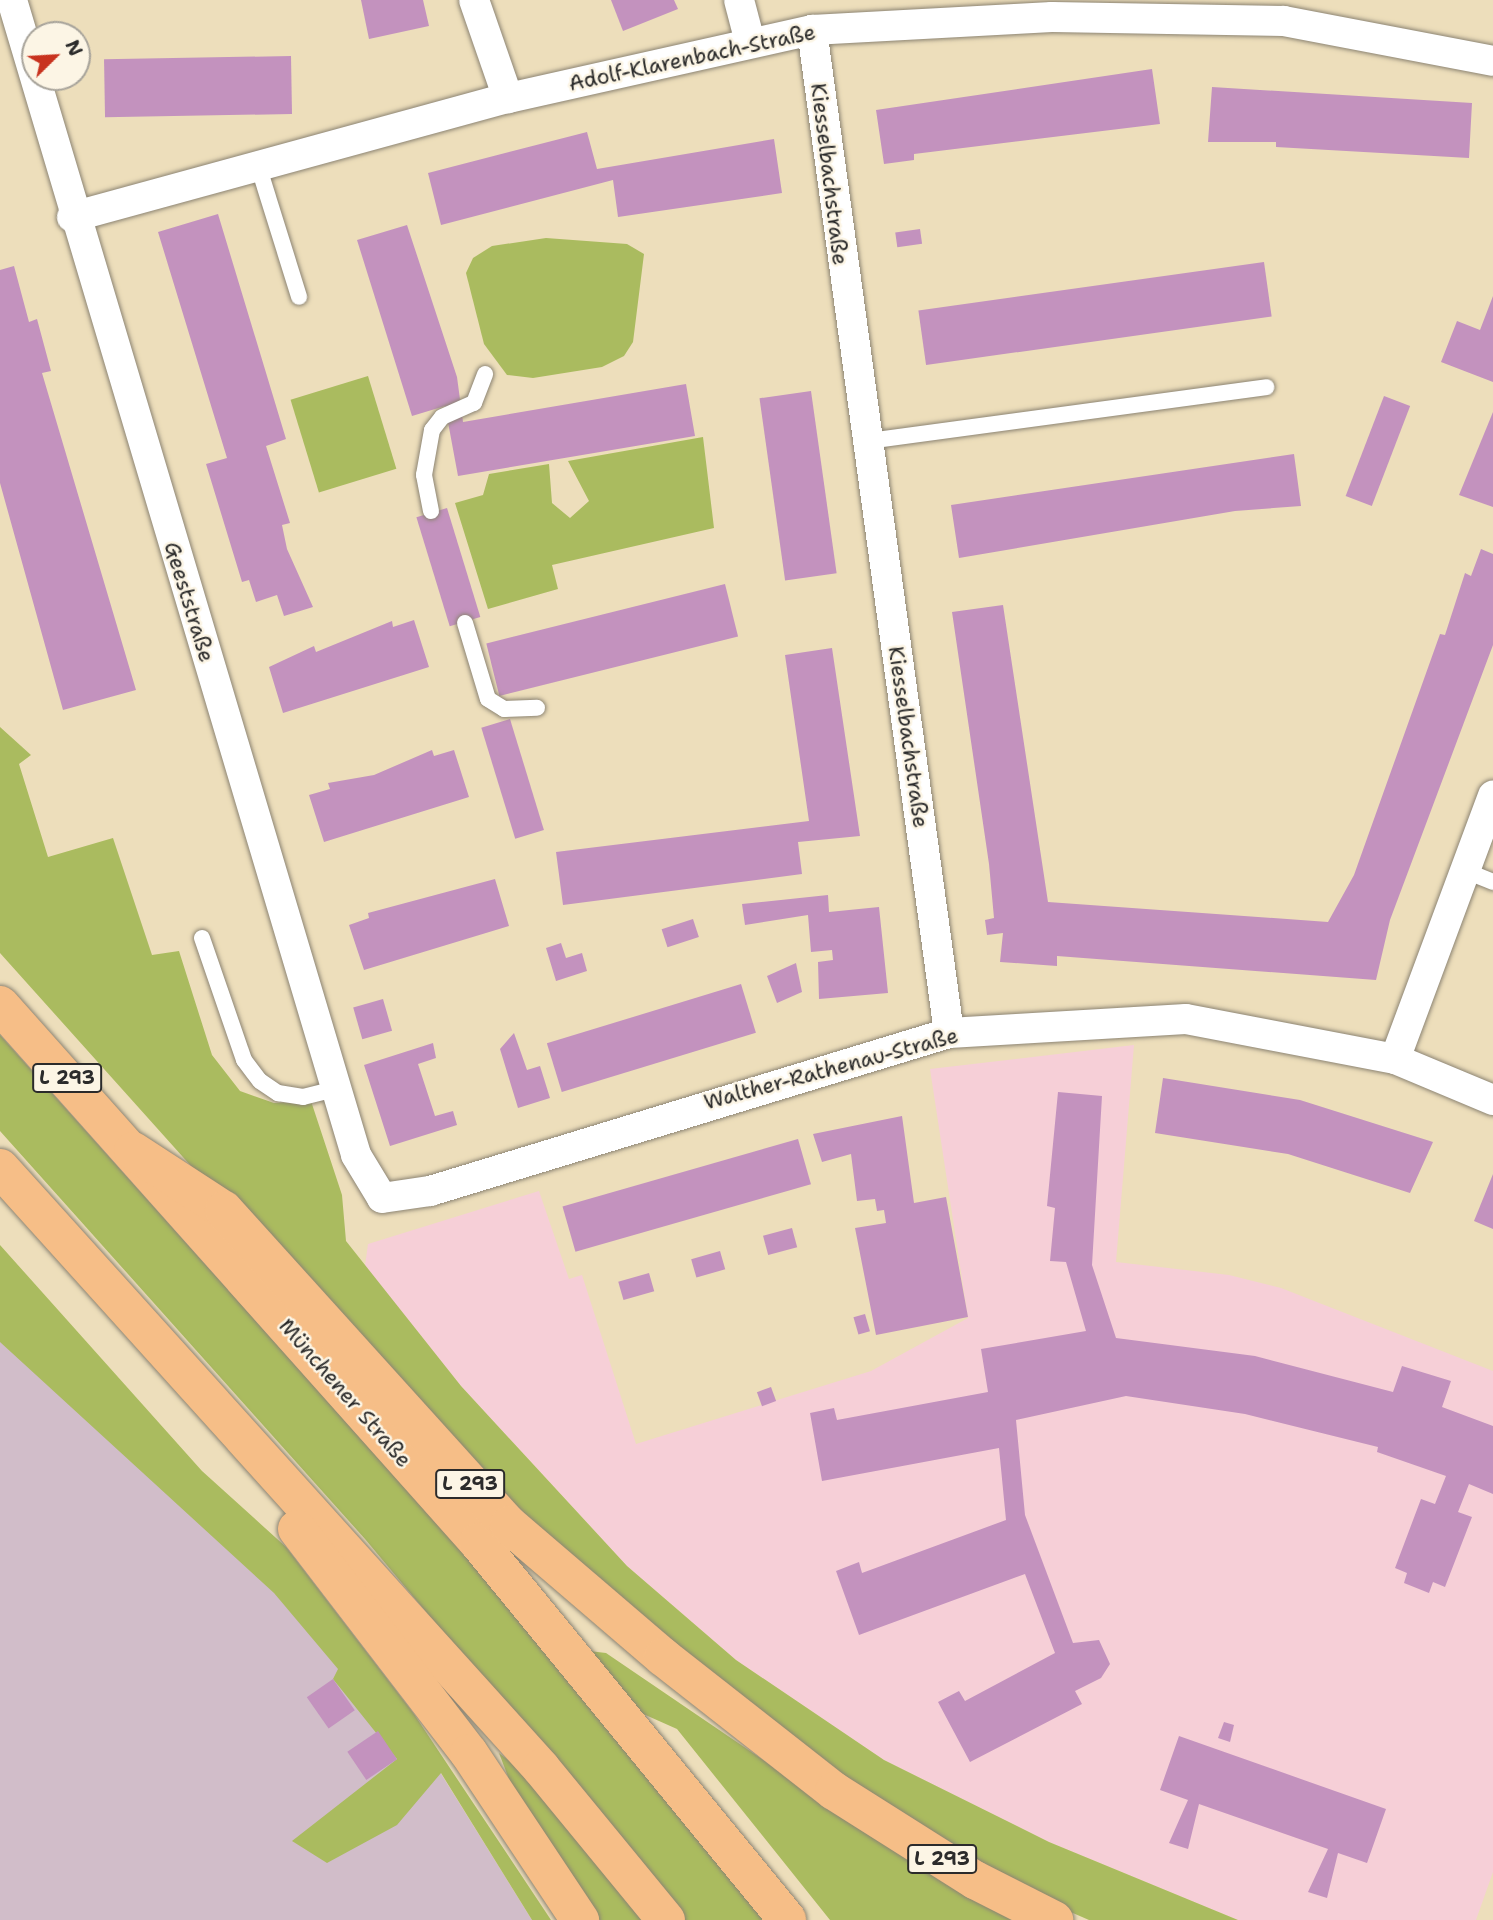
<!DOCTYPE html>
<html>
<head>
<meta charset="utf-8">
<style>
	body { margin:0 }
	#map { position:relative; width:1493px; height:1920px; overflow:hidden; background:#eddebb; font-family:"Shantell Sans",sans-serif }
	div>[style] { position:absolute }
	.built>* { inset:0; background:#f6cfd7 }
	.industrial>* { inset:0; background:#d1bdc9 }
	.green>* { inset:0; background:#aabb5f; transform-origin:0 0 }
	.building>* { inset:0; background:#c392be; transform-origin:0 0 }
	.roads { filter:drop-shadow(0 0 2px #8c8473) drop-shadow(0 0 2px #8c8473) }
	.service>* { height:16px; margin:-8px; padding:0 8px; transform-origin:8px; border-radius:8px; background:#fff }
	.minor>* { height:30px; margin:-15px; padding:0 15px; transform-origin:15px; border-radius:15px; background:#fff }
	.trunk>* { height:38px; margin:-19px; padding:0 19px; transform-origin:19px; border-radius:19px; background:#f6be87 }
	span { translate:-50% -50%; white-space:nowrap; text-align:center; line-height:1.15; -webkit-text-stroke:5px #fcf5e5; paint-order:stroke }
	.shield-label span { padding:2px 5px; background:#fcf5e5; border:2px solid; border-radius:5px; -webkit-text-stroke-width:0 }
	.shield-label { font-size:19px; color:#2b2b2b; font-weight:700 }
	.street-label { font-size:21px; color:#2b2b2b }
	.north { position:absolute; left:21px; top:21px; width:70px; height:70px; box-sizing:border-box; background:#fcf5e5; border:2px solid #a8a49b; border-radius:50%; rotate:66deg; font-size:19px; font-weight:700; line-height:28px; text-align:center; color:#2b2b2b }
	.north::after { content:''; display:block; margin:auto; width:24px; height:32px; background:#c8321e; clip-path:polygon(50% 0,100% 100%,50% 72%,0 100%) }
</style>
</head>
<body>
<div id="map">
	<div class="built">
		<div style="clip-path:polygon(1134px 1045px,1116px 1262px,1229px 1275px,1281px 1288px,1493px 1371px,1493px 1872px,1476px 1920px,1238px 1920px,1049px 1842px,884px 1760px,736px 1660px,627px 1566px,461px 1386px,365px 1266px,368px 1244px,539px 1191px,569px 1279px,582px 1275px,636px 1444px,871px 1371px,968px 1318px,930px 1069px)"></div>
	</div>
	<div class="industrial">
		<div style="clip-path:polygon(0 1325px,312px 1615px,440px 1772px,532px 1920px,0 1920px)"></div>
	</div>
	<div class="green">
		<div style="clip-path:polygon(546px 238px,627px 244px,644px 254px,633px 342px,624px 356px,602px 367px,533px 378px,507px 375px,484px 344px,466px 273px,473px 258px,492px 246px)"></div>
		<div style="left:368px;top:376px;width:97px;height:81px;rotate:73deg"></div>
		<div style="clip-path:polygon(703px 437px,714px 528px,552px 565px,558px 589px,488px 609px,455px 503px,483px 495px,489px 474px,549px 464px,552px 503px,570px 518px,589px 501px,568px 461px)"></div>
		<div style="clip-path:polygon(0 727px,31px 755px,19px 764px,48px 857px,113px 838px,152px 955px,179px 951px,212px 1055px,240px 1091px,274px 1103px,311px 1101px,342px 1195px,346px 1241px,461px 1386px,627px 1566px,736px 1660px,884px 1760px,1049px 1842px,1238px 1920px,1089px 1920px,1066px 1910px,871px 1801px,645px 1633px,322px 1312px,0 953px)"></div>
		<div style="clip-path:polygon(0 1035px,527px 1624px,766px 1920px,684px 1920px,365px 1539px,0 1131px)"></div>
		<div style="clip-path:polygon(0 1245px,202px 1471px,286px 1547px,414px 1714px,551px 1920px,532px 1920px,441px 1773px,397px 1825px,327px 1863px,292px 1841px,397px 1759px,333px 1679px,338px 1669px,274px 1593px,0 1342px)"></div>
		<div style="clip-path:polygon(589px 1651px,606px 1653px,822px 1800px,1029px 1920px,830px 1920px,677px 1729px,641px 1713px)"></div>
		<div style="clip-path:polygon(499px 1753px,516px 1766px,644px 1920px,599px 1920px,512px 1787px)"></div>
	</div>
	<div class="building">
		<div style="clip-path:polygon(361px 0,423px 0,429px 26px,369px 39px)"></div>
		<div style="clip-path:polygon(611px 0,674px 0,678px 9px,623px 31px)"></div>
		<div style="left:291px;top:56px;width:58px;height:187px;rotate:89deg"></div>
		<div style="clip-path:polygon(1152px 69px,1160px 124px,914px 154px,914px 160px,884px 164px,876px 110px)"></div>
		<div style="clip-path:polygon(1212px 87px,1472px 103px,1469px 158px,1276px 147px,1276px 142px,1208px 142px)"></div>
		<div style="clip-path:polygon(587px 132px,597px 169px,774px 139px,782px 193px,618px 217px,613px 180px,441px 225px,428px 173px)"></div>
		<div style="clip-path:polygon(218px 214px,286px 439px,266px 446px,290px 523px,282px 525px,287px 549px,313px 607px,284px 616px,277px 595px,256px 602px,249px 580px,242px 582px,206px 464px,227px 458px,158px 232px)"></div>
		<div style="clip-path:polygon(407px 225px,457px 377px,463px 422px,686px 384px,695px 436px,458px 476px,445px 406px,412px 416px,357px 240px)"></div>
		<div style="left:920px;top:229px;width:15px;height:25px;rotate:82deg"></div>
		<div style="left:1264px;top:262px;width:55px;height:349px;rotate:82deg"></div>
		<div style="clip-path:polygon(14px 266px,29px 322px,37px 319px,51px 371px,42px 373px,136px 690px,63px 710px,0 483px,0 270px)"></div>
		<div style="clip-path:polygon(1493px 296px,1493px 382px,1441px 362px,1457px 321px,1480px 330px)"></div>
		<div style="left:811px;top:391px;width:184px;height:52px;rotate:82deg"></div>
		<div style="left:1384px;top:396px;width:28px;height:107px;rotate:21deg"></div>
		<div style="clip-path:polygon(1493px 412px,1493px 507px,1459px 495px)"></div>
		<div style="clip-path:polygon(1294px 454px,1301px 506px,1235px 511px,959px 558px,951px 505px)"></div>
		<div style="left:447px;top:508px;width:114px;height:32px;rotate:73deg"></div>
		<div style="clip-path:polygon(1481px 549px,1493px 554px,1493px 645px,1390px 920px,1376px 980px,1057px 956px,1057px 966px,1000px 962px,1003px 933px,987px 935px,985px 920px,994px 918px,989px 864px,952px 612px,1003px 605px,1048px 902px,1328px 922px,1354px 875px,1440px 634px,1445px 635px,1465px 573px,1471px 576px)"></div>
		<div style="left:725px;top:584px;width:54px;height:246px;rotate:76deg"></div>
		<div style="clip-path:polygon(414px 620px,429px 667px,283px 713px,269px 667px,314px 646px,316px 652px,392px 621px,393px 627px)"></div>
		<div style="clip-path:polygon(832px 648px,860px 836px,798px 842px,802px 874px,563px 905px,556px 852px,809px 821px,785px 655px)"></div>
		<div style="left:510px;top:719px;width:116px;height:30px;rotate:73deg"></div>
		<div style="clip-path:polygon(432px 750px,434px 756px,454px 750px,469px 797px,324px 842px,309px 795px,330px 789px,328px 783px,374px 775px)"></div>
		<div style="clip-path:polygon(495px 879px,509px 926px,364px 970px,349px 925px,369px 918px,368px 913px)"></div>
		<div style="clip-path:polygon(828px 895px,829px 912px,879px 907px,888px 993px,819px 999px,818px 962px,833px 960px,832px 950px,811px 952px,808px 915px,745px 925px,742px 904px)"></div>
		<div style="left:693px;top:919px;width:19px;height:33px;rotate:72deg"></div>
		<div style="clip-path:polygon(561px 943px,566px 958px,582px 953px,587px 971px,556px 981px,546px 948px)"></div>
		<div style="clip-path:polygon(796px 963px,802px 992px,777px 1003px,767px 976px)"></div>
		<div style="left:741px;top:984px;width:51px;height:203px;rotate:73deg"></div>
		<div style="left:383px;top:999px;width:33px;height:31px;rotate:74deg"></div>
		<div style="clip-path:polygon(514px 1033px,527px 1070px,540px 1066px,550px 1098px,518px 1108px,500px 1049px)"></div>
		<div style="clip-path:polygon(433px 1043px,436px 1058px,418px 1064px,435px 1116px,453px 1111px,457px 1125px,390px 1146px,364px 1065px)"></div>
		<div style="clip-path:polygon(1163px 1078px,1300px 1100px,1433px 1142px,1410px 1193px,1288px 1154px,1155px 1133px)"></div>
		<div style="clip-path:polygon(1058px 1092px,1102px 1096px,1092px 1265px,1116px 1338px,1255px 1356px,1393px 1392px,1402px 1366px,1451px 1381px,1442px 1407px,1493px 1426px,1493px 1494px,1469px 1484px,1458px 1512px,1472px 1517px,1445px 1587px,1433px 1582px,1429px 1593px,1404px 1583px,1407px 1573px,1395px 1568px,1421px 1499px,1435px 1504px,1446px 1476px,1377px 1452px,1378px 1447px,1245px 1414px,1126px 1396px,1016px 1420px,1025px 1515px,1073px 1643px,1099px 1640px,1110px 1664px,1101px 1678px,1075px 1691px,1082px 1704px,970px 1762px,938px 1702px,959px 1691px,965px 1701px,1055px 1653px,1025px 1574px,859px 1635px,836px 1571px,859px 1562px,862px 1573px,1006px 1520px,999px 1448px,822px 1481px,810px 1413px,834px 1408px,837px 1420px,988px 1392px,981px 1349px,1086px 1331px,1066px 1262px,1050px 1261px,1055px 1208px,1047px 1206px)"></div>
		<div style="clip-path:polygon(902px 1116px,914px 1203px,946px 1197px,968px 1317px,876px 1335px,855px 1228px,886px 1223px,884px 1210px,877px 1211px,875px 1199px,857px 1201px,851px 1154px,822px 1162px,813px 1134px)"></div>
		<div style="left:798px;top:1139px;width:47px;height:245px;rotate:74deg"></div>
		<div style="clip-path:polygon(1493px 1174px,1493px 1229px,1474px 1221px)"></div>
		<div style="left:792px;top:1228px;width:20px;height:30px;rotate:75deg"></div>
		<div style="left:720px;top:1251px;width:19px;height:30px;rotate:74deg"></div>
		<div style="left:649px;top:1273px;width:19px;height:32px;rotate:74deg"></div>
		<div style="left:865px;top:1314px;width:18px;height:12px;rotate:74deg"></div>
		<div style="left:771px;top:1387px;width:15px;height:15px;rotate:70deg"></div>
		<div style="left:333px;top:1679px;width:38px;height:32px;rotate:55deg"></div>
		<div style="clip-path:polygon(1224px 1722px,1234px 1725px,1230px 1742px,1218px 1738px)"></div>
		<div style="left:378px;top:1731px;width:34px;height:37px;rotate:56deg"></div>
		<div style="clip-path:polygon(1179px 1736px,1386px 1809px,1367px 1863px,1338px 1853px,1327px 1898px,1308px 1892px,1328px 1849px,1199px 1804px,1188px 1849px,1169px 1843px,1188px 1800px,1160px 1790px)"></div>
	</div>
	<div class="roads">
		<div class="service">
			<div style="left:258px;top:165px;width:138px;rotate:72.7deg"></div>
			<div style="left:868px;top:441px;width:402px;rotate:-7.7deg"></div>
			<div style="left:431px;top:511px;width:37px;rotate:-101deg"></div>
			<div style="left:424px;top:475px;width:46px;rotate:-79.9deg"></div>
			<div style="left:432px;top:430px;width:16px;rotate:-52deg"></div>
			<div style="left:442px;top:417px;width:35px;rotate:-24deg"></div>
			<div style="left:474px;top:403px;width:31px;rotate:-69deg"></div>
			<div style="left:465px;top:623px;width:79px;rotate:73.2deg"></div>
			<div style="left:488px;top:699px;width:19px;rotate:32deg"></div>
			<div style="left:504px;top:709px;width:33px;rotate:-2deg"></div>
			<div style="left:1466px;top:871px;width:29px;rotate:22deg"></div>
			<div style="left:202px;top:938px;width:129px;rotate:71deg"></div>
			<div style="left:244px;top:1060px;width:26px;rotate:53deg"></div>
			<div style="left:260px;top:1081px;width:22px;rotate:34deg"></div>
			<div style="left:278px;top:1093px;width:25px;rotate:9deg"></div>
			<div style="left:303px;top:1097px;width:34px;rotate:-14deg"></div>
		</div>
		<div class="minor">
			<div style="left:12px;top:0;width:1205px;rotate:73.41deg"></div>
			<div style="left:356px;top:1155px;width:50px;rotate:58.8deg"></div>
			<div style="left:382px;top:1198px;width:49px;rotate:-8.3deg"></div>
			<div style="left:430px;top:1191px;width:543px;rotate:-16.93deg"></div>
			<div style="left:949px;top:1033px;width:237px;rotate:-3.4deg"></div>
			<div style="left:1186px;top:1019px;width:213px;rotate:10.8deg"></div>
			<div style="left:1395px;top:1059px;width:106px;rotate:22.7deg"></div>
			<div style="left:474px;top:0;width:104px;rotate:70.9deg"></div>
			<div style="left:739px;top:0;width:43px;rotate:75.3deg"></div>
			<div style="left:812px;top:30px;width:1012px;rotate:82.22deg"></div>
			<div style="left:72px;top:217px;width:452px;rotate:-15.3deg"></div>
			<div style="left:508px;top:98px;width:312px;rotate:-12.6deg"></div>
			<div style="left:812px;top:30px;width:240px;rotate:-3.1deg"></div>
			<div style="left:1052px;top:17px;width:232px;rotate:1deg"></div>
			<div style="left:1284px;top:21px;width:213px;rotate:10.8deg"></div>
			<div style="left:1395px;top:1059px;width:281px;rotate:-69.6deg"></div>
		</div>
		<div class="trunk">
			<div style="left:0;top:1005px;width:719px;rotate:48.33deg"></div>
			<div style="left:478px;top:1542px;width:488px;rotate:50.7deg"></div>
			<div style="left:133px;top:1151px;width:108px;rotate:33deg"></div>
			<div style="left:224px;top:1210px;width:425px;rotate:47.9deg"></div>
			<div style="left:509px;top:1525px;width:203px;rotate:40.6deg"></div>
			<div style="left:663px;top:1657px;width:217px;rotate:38.1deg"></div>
			<div style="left:834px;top:1791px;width:167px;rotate:32.3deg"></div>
			<div style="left:975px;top:1880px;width:89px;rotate:26.9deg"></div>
			<div style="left:0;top:1168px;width:808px;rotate:47.96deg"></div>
			<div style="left:541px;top:1768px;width:197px;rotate:50.6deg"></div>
			<div style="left:297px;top:1529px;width:282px;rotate:52.5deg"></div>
			<div style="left:469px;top:1753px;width:201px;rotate:56.4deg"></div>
		</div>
	</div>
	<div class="shield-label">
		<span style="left:67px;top:1078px">L 293</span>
		<span style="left:470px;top:1484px">L 293</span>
		<span style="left:942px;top:1859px">L 293</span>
	</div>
	<div class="street-label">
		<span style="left:692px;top:58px;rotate:-12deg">Adolf-Klarenbach-Straße</span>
		<span style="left:829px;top:174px;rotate:83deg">Kiesselbachstraße</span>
		<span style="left:189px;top:602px;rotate:73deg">Geeststraße</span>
		<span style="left:908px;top:737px;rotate:82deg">Kiesselbachstraße</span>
		<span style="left:831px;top:1069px;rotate:-15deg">Walther-Rathenau-Straße</span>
		<span style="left:345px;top:1393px;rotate:49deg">Münchener Straße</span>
	</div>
	<div class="north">N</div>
</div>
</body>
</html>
